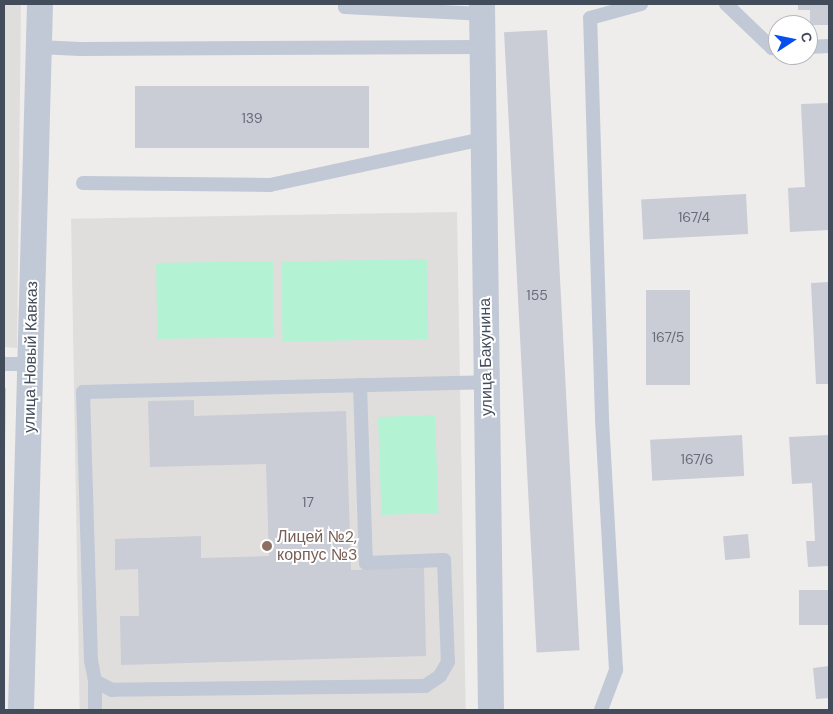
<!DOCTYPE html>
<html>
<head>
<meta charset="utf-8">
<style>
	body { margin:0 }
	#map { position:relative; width:833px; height:714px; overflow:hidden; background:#efecec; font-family:"DM Sans",sans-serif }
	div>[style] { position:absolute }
	.education>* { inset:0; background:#e0dddd; transform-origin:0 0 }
	.green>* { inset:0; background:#b4f2d4; transform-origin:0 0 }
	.building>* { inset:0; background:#cacdd5; transform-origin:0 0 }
	.service>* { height:14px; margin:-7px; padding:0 7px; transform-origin:7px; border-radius:7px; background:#c0c9d5 }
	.minor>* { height:26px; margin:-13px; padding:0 13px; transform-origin:13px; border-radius:13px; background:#c0c9d5 }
	.dots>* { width:14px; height:14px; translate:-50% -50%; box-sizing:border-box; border:2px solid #fff; border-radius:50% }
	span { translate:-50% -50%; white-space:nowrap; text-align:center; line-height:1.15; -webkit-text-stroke:4px #fff; paint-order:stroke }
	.number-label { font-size:14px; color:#656c7a }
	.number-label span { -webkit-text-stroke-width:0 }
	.street-label { font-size:16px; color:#434c5b }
	.education-label { font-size:16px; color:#785e54 }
	.left { translate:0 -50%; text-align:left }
	.frame { position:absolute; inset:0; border:5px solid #434c5b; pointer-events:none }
	.north { position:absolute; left:768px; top:15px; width:50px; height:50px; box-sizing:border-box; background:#fff; border:1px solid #b4b7bd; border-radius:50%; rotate:79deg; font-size:14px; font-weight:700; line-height:20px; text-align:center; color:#434c5b }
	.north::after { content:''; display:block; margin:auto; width:18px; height:22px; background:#084eed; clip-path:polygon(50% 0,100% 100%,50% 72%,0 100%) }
</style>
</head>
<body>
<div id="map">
	<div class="education">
		<div style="clip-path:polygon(4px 4px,21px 4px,17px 348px,4px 347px)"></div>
		<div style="left:457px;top:212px;width:497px;height:386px;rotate:89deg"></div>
	</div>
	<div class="green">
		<div style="left:427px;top:259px;width:80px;height:146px;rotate:89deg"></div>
		<div style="left:273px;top:261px;width:76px;height:117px;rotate:89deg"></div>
		<div style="left:435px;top:415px;width:98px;height:57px;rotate:88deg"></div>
	</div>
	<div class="building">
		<div style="clip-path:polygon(798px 4px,829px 4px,829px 25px,810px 25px,810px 10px,798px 10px)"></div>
		<div style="left:547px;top:30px;width:621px;height:43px;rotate:87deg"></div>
		<div style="left:369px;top:86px;width:62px;height:234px;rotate:90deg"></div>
		<div style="clip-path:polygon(829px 103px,829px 230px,790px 232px,788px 188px,805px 187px,801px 104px)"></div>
		<div style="left:746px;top:194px;width:40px;height:105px;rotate:87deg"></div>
		<div style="clip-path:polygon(829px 282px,829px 384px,816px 384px,811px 283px)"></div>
		<div style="left:646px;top:290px;width:44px;height:95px"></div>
		<div style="clip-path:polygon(4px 388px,6px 388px,5px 454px,4px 454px)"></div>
		<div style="clip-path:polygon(194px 400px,194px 416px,346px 411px,351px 570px,424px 568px,426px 656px,121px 665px,120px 616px,139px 616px,138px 569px,115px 570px,115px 539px,201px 536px,201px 558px,269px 556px,266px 464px,150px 467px,148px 401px)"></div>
		<div style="left:742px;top:435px;width:41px;height:92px;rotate:87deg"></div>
		<div style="clip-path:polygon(829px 435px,829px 566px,808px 567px,806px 541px,815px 541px,812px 483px,792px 484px,789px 437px)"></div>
		<div style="left:748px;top:534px;width:24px;height:25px;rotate:85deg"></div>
		<div style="left:829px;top:590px;width:35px;height:30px;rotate:90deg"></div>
		<div style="clip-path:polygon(829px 666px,829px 698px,816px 699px,813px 668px)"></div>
	</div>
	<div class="service">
		<div style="left:345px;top:4px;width:3px;rotate:90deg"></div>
		<div style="left:345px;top:7px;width:136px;rotate:2.9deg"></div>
		<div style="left:726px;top:4px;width:64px;rotate:43.7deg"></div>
		<div style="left:772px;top:48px;width:6px;rotate:-9deg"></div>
		<div style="left:39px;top:47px;width:41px;rotate:2.8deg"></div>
		<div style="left:80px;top:49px;width:402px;rotate:-0.3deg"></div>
		<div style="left:808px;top:47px;width:21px;rotate:-3deg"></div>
		<div style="left:83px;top:183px;width:187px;rotate:0.6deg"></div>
		<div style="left:270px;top:185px;width:218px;rotate:-12.2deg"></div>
		<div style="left:4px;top:364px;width:27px"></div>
		<div style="left:360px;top:385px;width:178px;rotate:88.1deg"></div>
		<div style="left:366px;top:563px;width:78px;rotate:-2.2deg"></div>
		<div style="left:444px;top:560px;width:102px;rotate:87.8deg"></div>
		<div style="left:448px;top:662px;width:16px;rotate:120deg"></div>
		<div style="left:440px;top:676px;width:18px;rotate:146deg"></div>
		<div style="left:425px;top:686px;width:313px;rotate:179.3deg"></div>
		<div style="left:112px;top:690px;width:19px;rotate:-152deg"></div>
		<div style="left:95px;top:681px;width:20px;rotate:-101deg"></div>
		<div style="left:91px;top:661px;width:269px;rotate:-91.7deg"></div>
		<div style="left:83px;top:392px;width:403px;rotate:-1.4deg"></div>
		<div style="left:95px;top:710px;width:29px;rotate:-90deg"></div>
		<div style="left:601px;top:710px;width:43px;rotate:-69.4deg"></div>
		<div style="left:616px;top:670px;width:252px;rotate:-93.2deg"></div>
		<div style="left:602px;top:418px;width:400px;rotate:-91.7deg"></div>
		<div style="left:590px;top:18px;width:53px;rotate:-15.4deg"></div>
	</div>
	<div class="minor">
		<div style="left:482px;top:4px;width:706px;rotate:89.27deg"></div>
		<div style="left:21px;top:710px;width:706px;rotate:-88.46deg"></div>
	</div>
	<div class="dots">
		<div style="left:267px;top:546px;background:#8d6e63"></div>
	</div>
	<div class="number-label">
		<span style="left:252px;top:118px">139</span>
		<span style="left:694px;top:217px">167/4</span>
		<span style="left:537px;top:295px">155</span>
		<span style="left:668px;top:337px">167/5</span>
		<span style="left:697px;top:459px">167/6</span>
		<span style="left:308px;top:502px">17</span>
	</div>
	<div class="street-label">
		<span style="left:31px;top:357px;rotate:-89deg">улица Новый Кавказ</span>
		<span style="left:486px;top:357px;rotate:-91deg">улица Бакунина</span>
	</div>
	<div class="education-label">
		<span class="left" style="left:277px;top:546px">Лицей №2,<br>корпус №3</span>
	</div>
	<div class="frame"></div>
	<div class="north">С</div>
</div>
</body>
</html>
